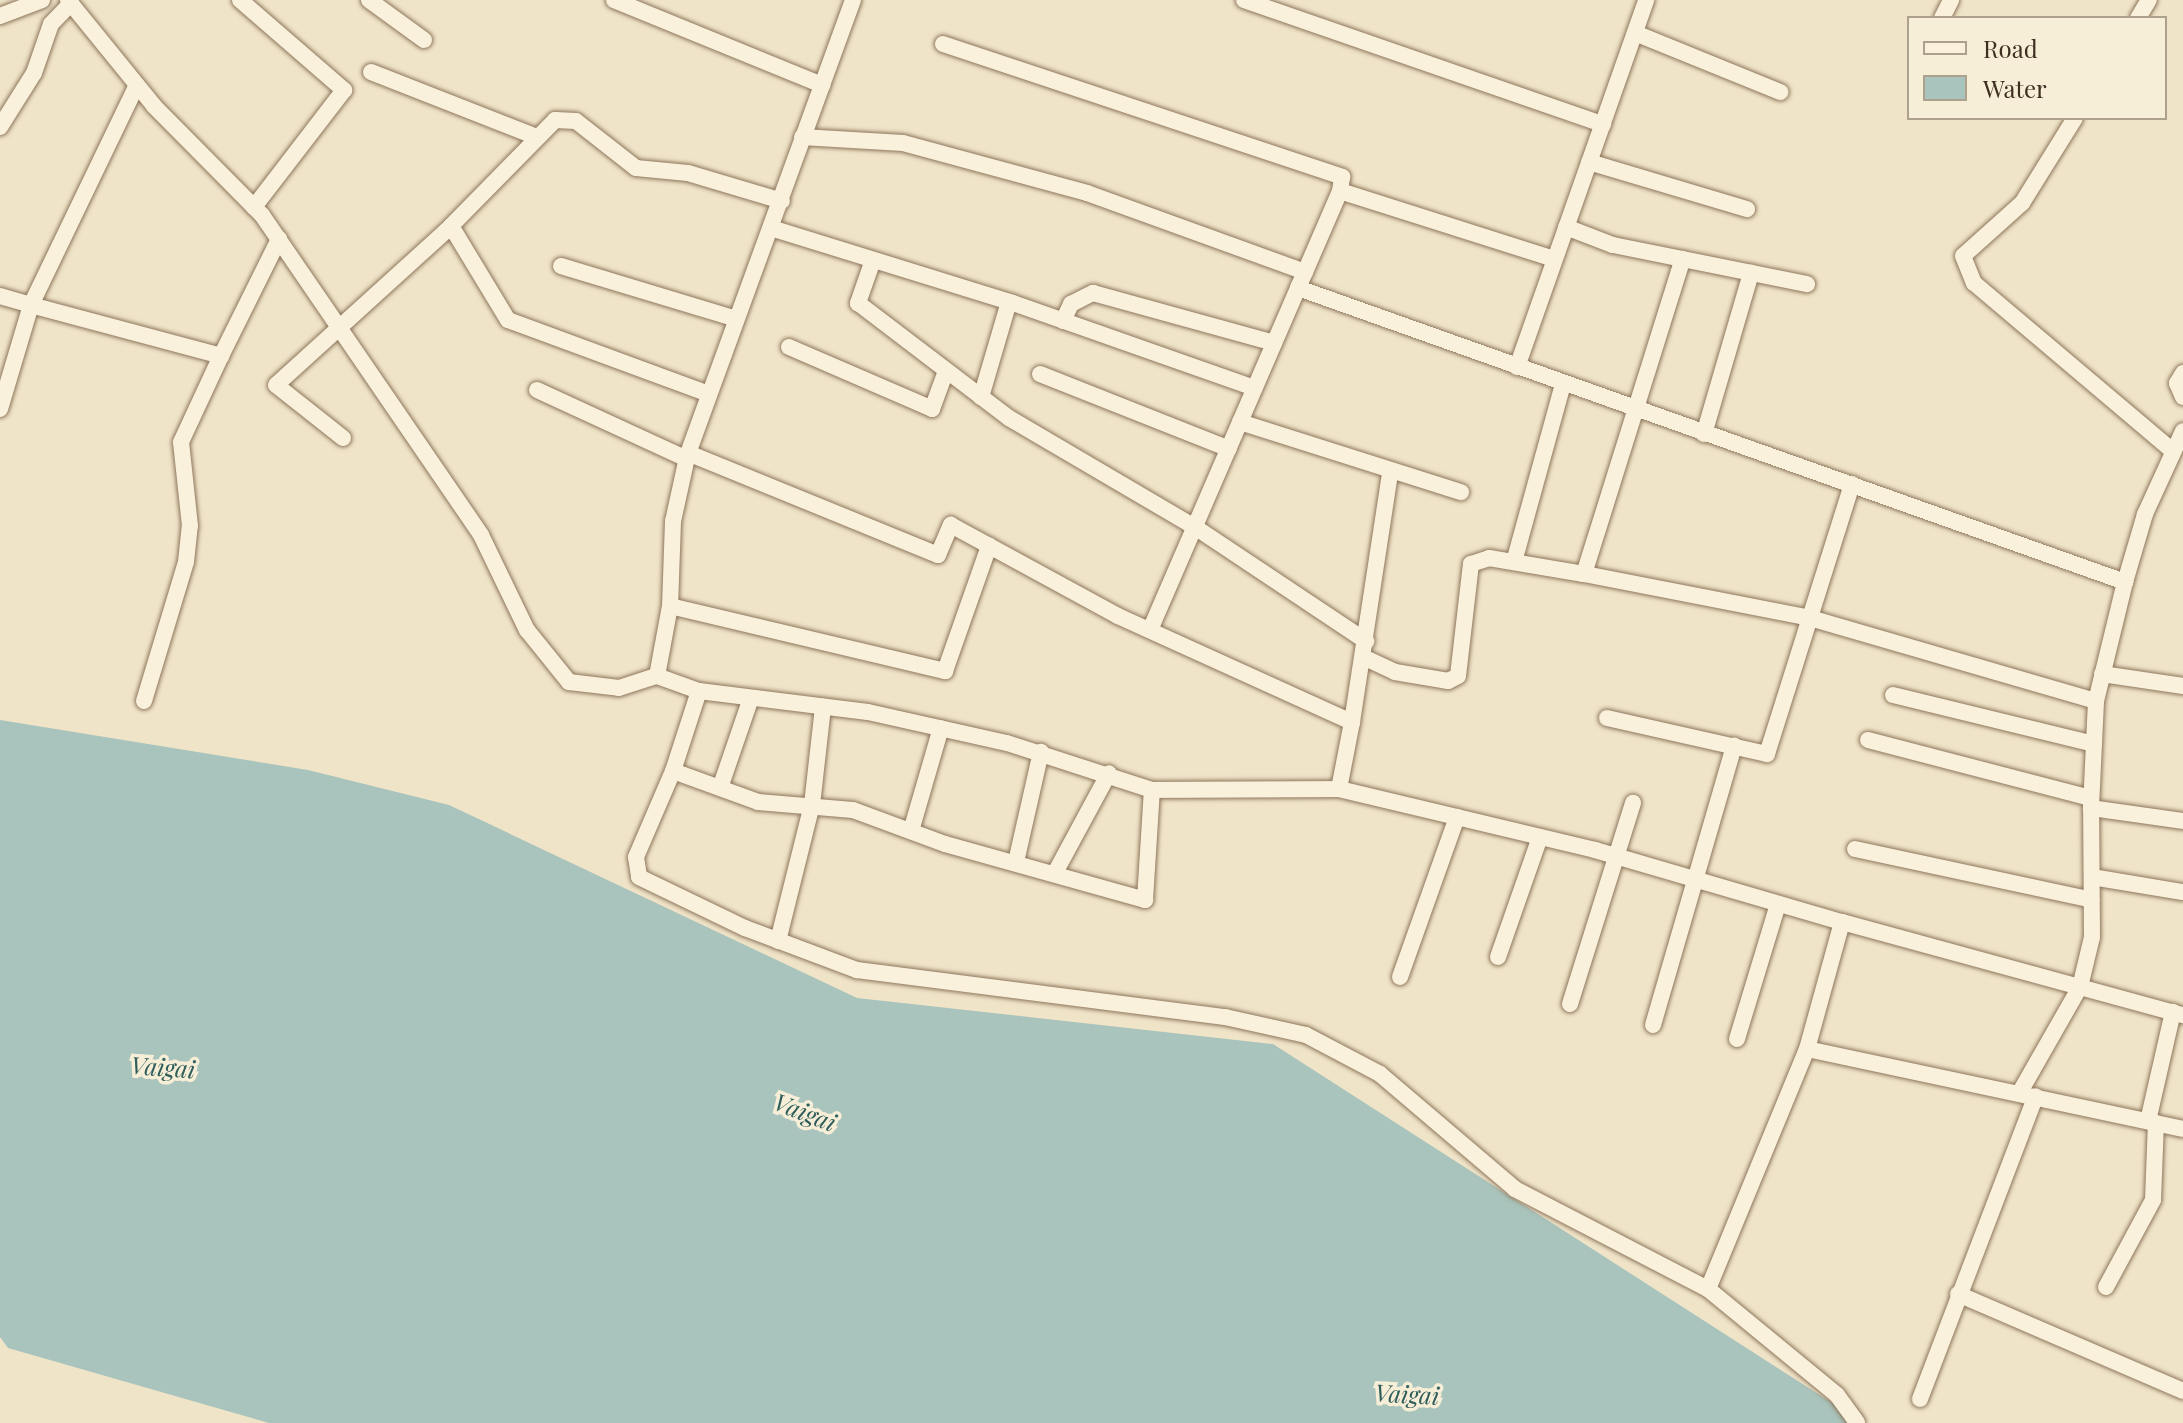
<!DOCTYPE html>
<html>
<head>
<meta charset="utf-8">
<style>
	body { margin:0 }
	#map { position:relative; width:2183px; height:1423px; overflow:hidden; background:#f0e4c8; font-family:"Playfair Display",serif }
	div>[style] { position:absolute }
	.water>* { inset:0; background:#a9c4bc }
	.roads { filter:drop-shadow(0 0 2px #8d765c) drop-shadow(0 0 2px #8d765c) }
	.minor>* { height:16px; margin:-8px; padding:0 8px; transform-origin:8px; border-radius:8px; background:#faf1dc }
	span { translate:-50% -50%; white-space:nowrap; text-align:center; line-height:1.15; -webkit-text-stroke:7px #f7eed8; paint-order:stroke }
	.water-label { font-size:24px; color:#2f5d5a; font-style:italic }
	.legend { position:absolute; left:1907px; top:16px; width:260px; height:104px; box-sizing:border-box; background:#f7eed8; border:2px solid #ada18e; margin:0; padding:10px 14px; list-style:none; font-size:24px; color:#3d2e20 }
	.legend li { display:flex; align-items:center; gap:16px; height:40px }
	.legend b { width:40px; border:2px solid #ada18e }
</style>
</head>
<body>
<div id="map">
	<div class="water">
		<div style="clip-path:polygon(0 720px,308px 770px,449px 805px,857px 998px,1273px 1044px,1837px 1406px,1849px 1423px,269px 1423px,8px 1348px,0 1337px)"></div>
	</div>
	<div class="roads">
		<div class="minor">
			<div style="left:68px;top:0;width:136px;rotate:50.9deg"></div>
			<div style="left:154px;top:106px;width:153px;rotate:45.3deg"></div>
			<div style="left:262px;top:215px;width:388px;rotate:55.6deg"></div>
			<div style="left:481px;top:535px;width:106px;rotate:64.2deg"></div>
			<div style="left:527px;top:630px;width:67px;rotate:51.1deg"></div>
			<div style="left:569px;top:682px;width:50px;rotate:6.8deg"></div>
			<div style="left:619px;top:688px;width:40px;rotate:-18deg"></div>
			<div style="left:240px;top:0;width:138px;rotate:40.9deg"></div>
			<div style="left:344px;top:90px;width:148px;rotate:127.6deg"></div>
			<div style="left:369px;top:0;width:68px;rotate:36deg"></div>
			<div style="left:614px;top:0;width:225px;rotate:22.2deg"></div>
			<div style="left:853px;top:0;width:482px;rotate:110deg"></div>
			<div style="left:688px;top:453px;width:70px;rotate:102.4deg"></div>
			<div style="left:673px;top:521px;width:85px;rotate:92deg"></div>
			<div style="left:670px;top:606px;width:71px;rotate:100.5deg"></div>
			<div style="left:657px;top:676px;width:45px;rotate:19.7deg"></div>
			<div style="left:699px;top:691px;width:84px;rotate:108deg"></div>
			<div style="left:673px;top:771px;width:90px;rotate:20deg"></div>
			<div style="left:758px;top:802px;width:95px;rotate:4.8deg"></div>
			<div style="left:853px;top:810px;width:98px;rotate:20.3deg"></div>
			<div style="left:945px;top:844px;width:208px;rotate:15.6deg"></div>
			<div style="left:1145px;top:900px;width:110px;rotate:-86.4deg"></div>
			<div style="left:1152px;top:790px;width:187px;rotate:-0.3deg"></div>
			<div style="left:1339px;top:789px;width:263px;rotate:13.4deg"></div>
			<div style="left:1595px;top:850px;width:257px;rotate:16.3deg"></div>
			<div style="left:1842px;top:922px;width:132px;rotate:105.4deg"></div>
			<div style="left:1807px;top:1049px;width:384px;rotate:12deg"></div>
			<div style="left:1244px;top:0;width:380px;rotate:19.1deg"></div>
			<div style="left:0;top:16px;width:45px;rotate:-20.9deg"></div>
			<div style="left:1942px;top:18px;width:20px;rotate:-63deg"></div>
			<div style="left:2138px;top:18px;width:21px;rotate:-59deg"></div>
			<div style="left:1635px;top:33px;width:157px;rotate:22.1deg"></div>
			<div style="left:943px;top:44px;width:421px;rotate:18.4deg"></div>
			<div style="left:1342px;top:177px;width:14px;rotate:98deg"></div>
			<div style="left:371px;top:72px;width:178px;rotate:21.4deg"></div>
			<div style="left:2075px;top:118px;width:100px;rotate:121.9deg"></div>
			<div style="left:2022px;top:203px;width:79px;rotate:138.1deg"></div>
			<div style="left:1963px;top:256px;width:29px;rotate:68deg"></div>
			<div style="left:1974px;top:283px;width:260px;rotate:40.2deg"></div>
			<div style="left:0;top:127px;width:64px;rotate:-57.8deg"></div>
			<div style="left:34px;top:73px;width:52px;rotate:-70.9deg"></div>
			<div style="left:51px;top:24px;width:29px;rotate:-46deg"></div>
			<div style="left:802px;top:137px;width:101px;rotate:3.4deg"></div>
			<div style="left:903px;top:143px;width:191px;rotate:15.2deg"></div>
			<div style="left:1087px;top:193px;width:232px;rotate:19.9deg"></div>
			<div style="left:1305px;top:272px;width:17px;rotate:114deg"></div>
			<div style="left:1298px;top:288px;width:878px;rotate:19.57deg"></div>
			<div style="left:2125px;top:582px;width:122px;rotate:103.7deg"></div>
			<div style="left:2096px;top:701px;width:107px;rotate:92.7deg"></div>
			<div style="left:2091px;top:808px;width:93px;rotate:8deg"></div>
			<div style="left:1589px;top:162px;width:165px;rotate:16.6deg"></div>
			<div style="left:451px;top:226px;width:110px;rotate:58.8deg"></div>
			<div style="left:508px;top:320px;width:214px;rotate:20.2deg"></div>
			<div style="left:1566px;top:227px;width:50px;rotate:21deg"></div>
			<div style="left:1613px;top:245px;width:198px;rotate:11.4deg"></div>
			<div style="left:771px;top:228px;width:253px;rotate:17.2deg"></div>
			<div style="left:1013px;top:303px;width:256px;rotate:19.4deg"></div>
			<div style="left:873px;top:260px;width:46px;rotate:109.2deg"></div>
			<div style="left:858px;top:303px;width:190px;rotate:37.3deg"></div>
			<div style="left:1009px;top:418px;width:216px;rotate:30.4deg"></div>
			<div style="left:1195px;top:527px;width:206px;rotate:33.7deg"></div>
			<div style="left:561px;top:266px;width:183px;rotate:16.8deg"></div>
			<div style="left:1305px;top:272px;width:88px;rotate:-66.6deg"></div>
			<div style="left:1340px;top:191px;width:225px;rotate:17.6deg"></div>
			<div style="left:0;top:296px;width:32px;rotate:16deg"></div>
			<div style="left:31px;top:305px;width:244px;rotate:-64.3deg"></div>
			<div style="left:1063px;top:321px;width:19px;rotate:-65deg"></div>
			<div style="left:1071px;top:304px;width:25px;rotate:-27deg"></div>
			<div style="left:1093px;top:293px;width:188px;rotate:15.4deg"></div>
			<div style="left:789px;top:347px;width:156px;rotate:23.4deg"></div>
			<div style="left:932px;top:409px;width:40px;rotate:-69.8deg"></div>
			<div style="left:1517px;top:367px;width:389px;rotate:-70.6deg"></div>
			<div style="left:2183px;top:373px;width:12px;rotate:121deg"></div>
			<div style="left:2177px;top:383px;width:15px;rotate:67deg"></div>
			<div style="left:1040px;top:374px;width:203px;rotate:21.6deg"></div>
			<div style="left:537px;top:390px;width:165px;rotate:24.7deg"></div>
			<div style="left:981px;top:397px;width:99px;rotate:-73.6deg"></div>
			<div style="left:0;top:409px;width:109px;rotate:-73.4deg"></div>
			<div style="left:31px;top:305px;width:197px;rotate:15deg"></div>
			<div style="left:221px;top:356px;width:131px;rotate:-63.6deg"></div>
			<div style="left:1240px;top:422px;width:232px;rotate:17.6deg"></div>
			<div style="left:1704px;top:434px;width:168px;rotate:-73.7deg"></div>
			<div style="left:343px;top:438px;width:85px;rotate:-141.7deg"></div>
			<div style="left:276px;top:385px;width:228px;rotate:-42.2deg"></div>
			<div style="left:445px;top:232px;width:157px;rotate:-45.5deg"></div>
			<div style="left:555px;top:120px;width:21px;rotate:3deg"></div>
			<div style="left:576px;top:121px;width:76px;rotate:38.1deg"></div>
			<div style="left:636px;top:168px;width:52px;rotate:5.5deg"></div>
			<div style="left:688px;top:173px;width:98px;rotate:16.6deg"></div>
			<div style="left:688px;top:453px;width:270px;rotate:22.2deg"></div>
			<div style="left:938px;top:555px;width:33px;rotate:-67deg"></div>
			<div style="left:951px;top:525px;width:190px;rotate:28.6deg"></div>
			<div style="left:1118px;top:616px;width:257px;rotate:24.4deg"></div>
			<div style="left:1352px;top:722px;width:68px;rotate:101deg"></div>
			<div style="left:1514px;top:562px;width:185px;rotate:-74.6deg"></div>
			<div style="left:1584px;top:574px;width:230px;rotate:11deg"></div>
			<div style="left:1810px;top:618px;width:298px;rotate:16.2deg"></div>
			<div style="left:2125px;top:582px;width:71px;rotate:-73.6deg"></div>
			<div style="left:2145px;top:514px;width:91px;rotate:-65.4deg"></div>
			<div style="left:670px;top:606px;width:283px;rotate:13.3deg"></div>
			<div style="left:945px;top:671px;width:133px;rotate:-70.6deg"></div>
			<div style="left:1150px;top:630px;width:373px;rotate:-66.6deg"></div>
			<div style="left:1363px;top:657px;width:35px;rotate:25deg"></div>
			<div style="left:1395px;top:672px;width:54px;rotate:9.6deg"></div>
			<div style="left:1448px;top:681px;width:11px;rotate:-27deg"></div>
			<div style="left:1458px;top:676px;width:113px;rotate:-83.4deg"></div>
			<div style="left:1471px;top:564px;width:19px;rotate:-18deg"></div>
			<div style="left:1489px;top:558px;width:96px;rotate:9.6deg"></div>
			<div style="left:1584px;top:574px;width:330px;rotate:-72.6deg"></div>
			<div style="left:2102px;top:674px;width:82px;rotate:8.4deg"></div>
			<div style="left:699px;top:691px;width:170px;rotate:7.1deg"></div>
			<div style="left:868px;top:712px;width:142px;rotate:12.6deg"></div>
			<div style="left:1007px;top:743px;width:152px;rotate:18deg"></div>
			<div style="left:1893px;top:695px;width:207px;rotate:13.7deg"></div>
			<div style="left:144px;top:701px;width:145px;rotate:-73.2deg"></div>
			<div style="left:186px;top:562px;width:36px;rotate:-84deg"></div>
			<div style="left:190px;top:526px;width:84px;rotate:-96.1deg"></div>
			<div style="left:181px;top:442px;width:95px;rotate:-65.1deg"></div>
			<div style="left:1607px;top:718px;width:164px;rotate:12.7deg"></div>
			<div style="left:1767px;top:754px;width:283px;rotate:-72.5deg"></div>
			<div style="left:1352px;top:722px;width:252px;rotate:-81.3deg"></div>
			<div style="left:1868px;top:740px;width:230px;rotate:14.6deg"></div>
			<div style="left:673px;top:771px;width:94px;rotate:113.3deg"></div>
			<div style="left:636px;top:857px;width:20px;rotate:81deg"></div>
			<div style="left:639px;top:877px;width:118px;rotate:25.7deg"></div>
			<div style="left:745px;top:928px;width:120px;rotate:20.6deg"></div>
			<div style="left:857px;top:970px;width:371px;rotate:7.3deg"></div>
			<div style="left:1225px;top:1017px;width:83px;rotate:12.5deg"></div>
			<div style="left:1306px;top:1035px;width:84px;rotate:27.8deg"></div>
			<div style="left:1380px;top:1074px;width:177px;rotate:40.4deg"></div>
			<div style="left:1515px;top:1189px;width:217px;rotate:27.4deg"></div>
			<div style="left:1708px;top:1289px;width:260px;rotate:-67.6deg"></div>
			<div style="left:720px;top:788px;width:95px;rotate:-71deg"></div>
			<div style="left:911px;top:831px;width:107px;rotate:-73.8deg"></div>
			<div style="left:1855px;top:849px;width:242px;rotate:12.1deg"></div>
			<div style="left:1016px;top:862px;width:113px;rotate:-77.2deg"></div>
			<div style="left:1056px;top:871px;width:111px;rotate:-61.6deg"></div>
			<div style="left:2092px;top:877px;width:92px;rotate:9.4deg"></div>
			<div style="left:1842px;top:922px;width:353px;rotate:15.3deg"></div>
			<div style="left:778px;top:941px;width:140px;rotate:-76deg"></div>
			<div style="left:812px;top:805px;width:99px;rotate:-83.6deg"></div>
			<div style="left:1498px;top:957px;width:127px;rotate:-70.7deg"></div>
			<div style="left:1400px;top:977px;width:170px;rotate:-70.4deg"></div>
			<div style="left:1570px;top:1004px;width:211px;rotate:-72.6deg"></div>
			<div style="left:1653px;top:1025px;width:291px;rotate:-73.8deg"></div>
			<div style="left:1737px;top:1039px;width:141px;rotate:-73.1deg"></div>
			<div style="left:2020px;top:1092px;width:121px;rotate:-60.3deg"></div>
			<div style="left:2080px;top:987px;width:51px;rotate:-76.5deg"></div>
			<div style="left:2092px;top:937px;width:129px;rotate:-90.4deg"></div>
			<div style="left:2148px;top:1121px;width:112px;rotate:-77.1deg"></div>
			<div style="left:2106px;top:1287px;width:99px;rotate:-61.6deg"></div>
			<div style="left:2153px;top:1200px;width:77px;rotate:-87.8deg"></div>
			<div style="left:1708px;top:1289px;width:167px;rotate:39.4deg"></div>
			<div style="left:1837px;top:1395px;width:34px;rotate:54deg"></div>
			<div style="left:1958px;top:1294px;width:245px;rotate:23.3deg"></div>
			<div style="left:1920px;top:1399px;width:324px;rotate:-69.1deg"></div>
		</div>
	</div>
	<div class="water-label">
		<span style="left:163px;top:1067px;rotate:4deg">Vaigai</span>
		<span style="left:805px;top:1112px;rotate:21deg">Vaigai</span>
		<span style="left:1407px;top:1394px;rotate:3deg">Vaigai</span>
	</div>
	<ul class="legend">
	<li><b style="height:10px;background:#faf1dc"></b>Road</li>
	<li><b style="height:22px;background:#a9c4bc"></b>Water</li>
	</ul>
</div>
</body>
</html>
